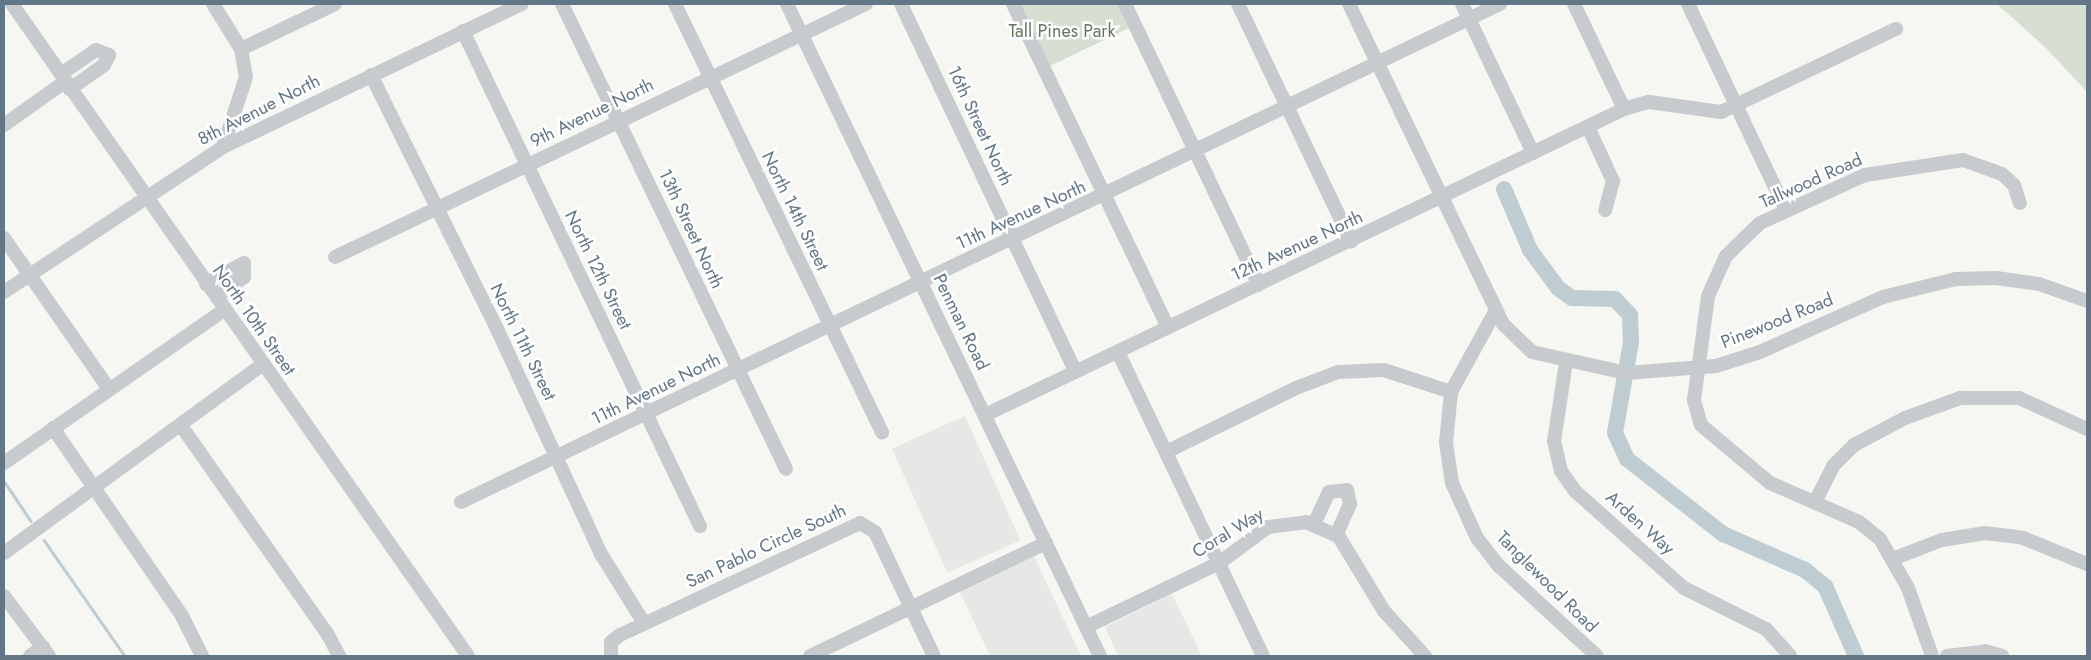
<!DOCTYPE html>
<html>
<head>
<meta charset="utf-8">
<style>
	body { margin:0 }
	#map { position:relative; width:2091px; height:660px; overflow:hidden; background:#f6f6f2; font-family:Jost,sans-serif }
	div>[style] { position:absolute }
	.built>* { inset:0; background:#e7e8e6; transform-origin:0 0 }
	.green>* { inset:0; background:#d7dfd3 }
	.stream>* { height:2.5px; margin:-1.25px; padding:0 1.25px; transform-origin:1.25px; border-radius:1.25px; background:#bfccd1 }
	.river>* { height:16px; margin:-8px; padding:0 8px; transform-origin:8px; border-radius:8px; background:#bfccd1 }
	.minor>* { height:14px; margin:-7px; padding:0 7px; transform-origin:7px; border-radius:7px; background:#c8cbce }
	span { translate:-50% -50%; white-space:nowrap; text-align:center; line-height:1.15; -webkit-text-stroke:5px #fff; paint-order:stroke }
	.park-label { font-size:18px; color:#63785e }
	.street-label { font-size:18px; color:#627686 }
	.frame { position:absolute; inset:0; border:5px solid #627686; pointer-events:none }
</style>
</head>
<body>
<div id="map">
	<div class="built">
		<div style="left:965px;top:416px;width:136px;height:80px;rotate:66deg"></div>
		<div style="clip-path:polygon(1034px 556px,1081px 656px,990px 656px,959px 590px)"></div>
		<div style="clip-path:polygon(1172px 594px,1202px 656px,1118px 656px,1105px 627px)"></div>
	</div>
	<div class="green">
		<div style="clip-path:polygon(1017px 4px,1118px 4px,1129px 28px,1048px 67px)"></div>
		<div style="clip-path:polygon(1997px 4px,2087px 4px,2087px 92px,2048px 50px)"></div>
	</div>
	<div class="stream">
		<div style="left:4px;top:481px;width:48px;rotate:56deg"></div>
		<div style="left:44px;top:540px;width:141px;rotate:55.1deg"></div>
	</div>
	<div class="river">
		<div style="left:1504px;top:189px;width:66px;rotate:66.9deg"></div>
		<div style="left:1530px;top:250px;width:47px;rotate:53.6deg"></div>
		<div style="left:1558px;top:288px;width:17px;rotate:36deg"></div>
		<div style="left:1572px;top:298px;width:43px;rotate:1.3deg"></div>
		<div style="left:1615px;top:299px;width:22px;rotate:47deg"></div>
		<div style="left:1630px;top:315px;width:27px;rotate:88deg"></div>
		<div style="left:1631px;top:342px;width:92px;rotate:100deg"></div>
		<div style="left:1615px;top:433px;width:29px;rotate:65deg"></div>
		<div style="left:1627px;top:459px;width:122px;rotate:38deg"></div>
		<div style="left:1723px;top:534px;width:90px;rotate:23.7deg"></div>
		<div style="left:1805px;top:570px;width:26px;rotate:39deg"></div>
		<div style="left:1825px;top:586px;width:77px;rotate:66.1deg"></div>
	</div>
	<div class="minor">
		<div style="left:12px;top:4px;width:796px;rotate:55.03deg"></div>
		<div style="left:213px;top:4px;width:53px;rotate:58.1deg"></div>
		<div style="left:241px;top:49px;width:28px;rotate:80deg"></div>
		<div style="left:246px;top:77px;width:74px;rotate:108.2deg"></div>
		<div style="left:562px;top:4px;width:516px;rotate:64.28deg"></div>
		<div style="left:675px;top:4px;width:476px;rotate:64.2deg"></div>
		<div style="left:787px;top:4px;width:723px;rotate:64.36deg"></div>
		<div style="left:901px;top:4px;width:407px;rotate:64.6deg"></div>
		<div style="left:1013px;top:4px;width:359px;rotate:64.4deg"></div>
		<div style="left:1125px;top:4px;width:311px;rotate:64.5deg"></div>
		<div style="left:1238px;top:4px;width:263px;rotate:64.5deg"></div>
		<div style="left:1349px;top:4px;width:355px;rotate:64.3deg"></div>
		<div style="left:1503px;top:324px;width:40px;rotate:44deg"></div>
		<div style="left:1532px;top:352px;width:96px;rotate:12.6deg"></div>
		<div style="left:1626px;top:373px;width:90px;rotate:-4.4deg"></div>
		<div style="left:1716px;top:366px;width:46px;rotate:-17.7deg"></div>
		<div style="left:1760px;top:352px;width:135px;rotate:-24.1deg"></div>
		<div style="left:1883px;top:297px;width:75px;rotate:-13.9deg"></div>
		<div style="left:1956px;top:279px;width:40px;rotate:-1.4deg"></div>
		<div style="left:1996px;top:278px;width:43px;rotate:7.9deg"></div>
		<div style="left:2039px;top:284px;width:51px;rotate:19.5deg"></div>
		<div style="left:1462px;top:4px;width:165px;rotate:64.5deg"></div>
		<div style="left:1574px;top:4px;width:116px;rotate:64.5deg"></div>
		<div style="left:1688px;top:4px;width:228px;rotate:64.6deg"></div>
		<div style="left:463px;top:31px;width:549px;rotate:64.42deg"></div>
		<div style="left:241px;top:49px;width:104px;rotate:-25.6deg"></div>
		<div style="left:61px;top:74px;width:42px;rotate:-34.4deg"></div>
		<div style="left:96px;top:50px;width:14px;rotate:21deg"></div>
		<div style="left:109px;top:55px;width:11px;rotate:117deg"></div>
		<div style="left:104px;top:65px;width:42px;rotate:144.8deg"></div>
		<div style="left:371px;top:75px;width:284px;rotate:63.6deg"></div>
		<div style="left:497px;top:329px;width:248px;rotate:65.2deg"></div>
		<div style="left:601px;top:554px;width:81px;rotate:58.1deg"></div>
		<div style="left:4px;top:125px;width:76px;rotate:-35.4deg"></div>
		<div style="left:1588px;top:127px;width:60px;rotate:65.2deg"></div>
		<div style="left:1613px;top:181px;width:30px;rotate:105deg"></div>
		<div style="left:4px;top:238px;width:184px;rotate:55.2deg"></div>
		<div style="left:335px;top:257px;width:588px;rotate:-25.48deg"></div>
		<div style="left:206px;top:284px;width:43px;rotate:-28.9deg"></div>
		<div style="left:244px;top:263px;width:14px;rotate:90deg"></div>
		<div style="left:244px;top:277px;width:34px;rotate:144deg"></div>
		<div style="left:4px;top:292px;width:263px;rotate:-33.5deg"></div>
		<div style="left:223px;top:147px;width:331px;rotate:-25.6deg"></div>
		<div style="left:1496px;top:310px;width:94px;rotate:118.8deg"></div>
		<div style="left:1451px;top:392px;width:51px;rotate:95.6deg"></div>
		<div style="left:1446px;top:443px;width:40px;rotate:81.5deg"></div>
		<div style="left:1452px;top:483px;width:60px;rotate:65.6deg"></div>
		<div style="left:1477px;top:538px;width:36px;rotate:52deg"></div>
		<div style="left:1499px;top:566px;width:133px;rotate:42.6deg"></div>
		<div style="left:1118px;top:352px;width:337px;rotate:64.5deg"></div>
		<div style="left:1566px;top:362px;width:80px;rotate:98.6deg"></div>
		<div style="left:1554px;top:441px;width:31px;rotate:77deg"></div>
		<div style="left:1561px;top:471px;width:24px;rotate:55deg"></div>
		<div style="left:1575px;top:491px;width:146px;rotate:41.7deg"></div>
		<div style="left:1684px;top:588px;width:92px;rotate:26.6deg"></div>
		<div style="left:1766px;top:629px;width:36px;rotate:48deg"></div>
		<div style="left:985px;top:415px;width:708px;rotate:-25.59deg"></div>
		<div style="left:1624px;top:109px;width:26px;rotate:-16deg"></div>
		<div style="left:1649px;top:102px;width:73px;rotate:7.9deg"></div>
		<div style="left:1721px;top:112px;width:194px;rotate:-25.4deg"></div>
		<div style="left:182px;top:427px;width:252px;rotate:54.9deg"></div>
		<div style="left:327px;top:633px;width:26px;rotate:62deg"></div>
		<div style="left:53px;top:428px;width:228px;rotate:55.5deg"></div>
		<div style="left:182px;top:616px;width:45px;rotate:63.4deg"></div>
		<div style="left:1166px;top:452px;width:145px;rotate:-26.2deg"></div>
		<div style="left:1296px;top:388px;width:45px;rotate:-20.9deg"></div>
		<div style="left:1338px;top:372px;width:46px;rotate:-2.5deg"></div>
		<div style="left:1384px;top:370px;width:71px;rotate:18.2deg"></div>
		<div style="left:4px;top:463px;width:268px;rotate:-34.8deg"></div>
		<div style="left:1816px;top:500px;width:38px;rotate:-63deg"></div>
		<div style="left:1833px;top:466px;width:30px;rotate:-45deg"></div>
		<div style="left:1854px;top:445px;width:58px;rotate:-27.9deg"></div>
		<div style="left:1905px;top:418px;width:59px;rotate:-20deg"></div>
		<div style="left:1960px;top:398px;width:59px"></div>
		<div style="left:2019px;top:398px;width:75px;rotate:24.5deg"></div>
		<div style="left:461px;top:502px;width:1152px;rotate:-25.61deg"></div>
		<div style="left:1314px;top:524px;width:35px;rotate:-65deg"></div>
		<div style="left:1329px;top:492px;width:18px;rotate:-6deg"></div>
		<div style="left:1347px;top:490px;width:14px;rotate:78deg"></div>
		<div style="left:1350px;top:504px;width:34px;rotate:114deg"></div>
		<div style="left:4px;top:553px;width:319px;rotate:-36.1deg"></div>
		<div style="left:1895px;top:558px;width:50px;rotate:-21deg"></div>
		<div style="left:1942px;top:540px;width:44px;rotate:-9.2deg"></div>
		<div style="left:1985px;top:533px;width:38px;rotate:7deg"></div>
		<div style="left:2023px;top:538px;width:69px;rotate:22.1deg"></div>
		<div style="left:4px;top:596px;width:75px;rotate:53.1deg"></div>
		<div style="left:1086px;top:627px;width:148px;rotate:-25.7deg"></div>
		<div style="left:1219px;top:563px;width:61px;rotate:-36.3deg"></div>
		<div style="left:1268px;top:527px;width:38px;rotate:-7deg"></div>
		<div style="left:1306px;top:522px;width:36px;rotate:24deg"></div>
		<div style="left:1339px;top:537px;width:87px;rotate:58.7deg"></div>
		<div style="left:1384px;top:611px;width:61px;rotate:47.7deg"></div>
		<div style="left:30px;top:656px;width:16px;rotate:-35deg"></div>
		<div style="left:611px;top:656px;width:14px;rotate:-90deg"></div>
		<div style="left:611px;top:642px;width:11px;rotate:-38deg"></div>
		<div style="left:620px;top:635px;width:265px;rotate:-25deg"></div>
		<div style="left:860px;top:523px;width:17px;rotate:31deg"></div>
		<div style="left:875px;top:532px;width:137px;rotate:64.6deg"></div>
		<div style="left:810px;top:656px;width:262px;rotate:-25.6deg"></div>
		<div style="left:1932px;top:656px;width:72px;rotate:-109.4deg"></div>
		<div style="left:1908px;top:588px;width:56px;rotate:-119.7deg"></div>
		<div style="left:1880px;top:539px;width:27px;rotate:-141deg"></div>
		<div style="left:1859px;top:522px;width:97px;rotate:-156.3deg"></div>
		<div style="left:1770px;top:483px;width:90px;rotate:-140deg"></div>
		<div style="left:1701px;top:425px;width:26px;rotate:-106deg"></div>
		<div style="left:1694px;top:400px;width:105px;rotate:-82.3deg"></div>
		<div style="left:1708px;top:296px;width:44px;rotate:-65.8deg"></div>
		<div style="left:1726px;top:256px;width:47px;rotate:-44.1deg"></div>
		<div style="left:1760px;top:223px;width:115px;rotate:-24.6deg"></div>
		<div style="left:1865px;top:175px;width:99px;rotate:-8.7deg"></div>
		<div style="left:1963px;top:160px;width:41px;rotate:19.7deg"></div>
		<div style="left:2002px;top:174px;width:16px;rotate:43deg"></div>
		<div style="left:2014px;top:185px;width:19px;rotate:72deg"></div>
		<div style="left:1947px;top:656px;width:38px;rotate:-7deg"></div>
		<div style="left:1985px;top:651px;width:18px;rotate:16deg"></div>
	</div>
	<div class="park-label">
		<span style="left:1062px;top:31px">Tall Pines Park</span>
	</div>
	<div class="street-label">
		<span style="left:259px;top:110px;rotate:-27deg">8th Avenue North</span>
		<span style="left:592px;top:113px;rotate:-26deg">9th Avenue North</span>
		<span style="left:980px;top:126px;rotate:65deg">16th Street North</span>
		<span style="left:1811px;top:181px;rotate:-24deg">Tallwood Road</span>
		<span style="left:795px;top:211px;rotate:64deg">North 14th Street</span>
		<span style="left:1021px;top:215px;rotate:-25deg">11th Avenue North</span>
		<span style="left:691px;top:229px;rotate:65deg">13th Street North</span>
		<span style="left:1297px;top:246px;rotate:-25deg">12th Avenue North</span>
		<span style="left:598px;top:270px;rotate:64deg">North 12th Street</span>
		<span style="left:254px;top:320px;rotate:55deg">North 10th Street</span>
		<span style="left:1777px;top:321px;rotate:-22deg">Pinewood Road</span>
		<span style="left:961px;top:322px;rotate:64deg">Penman Road</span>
		<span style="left:523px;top:342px;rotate:64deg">North 11th Street</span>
		<span style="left:656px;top:389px;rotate:-26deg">11th Avenue North</span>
		<span style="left:1640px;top:523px;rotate:42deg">Arden Way</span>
		<span style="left:1228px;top:533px;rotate:-31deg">Coral Way</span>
		<span style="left:766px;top:546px;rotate:-25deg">San Pablo Circle South</span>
		<span style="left:1547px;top:582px;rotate:45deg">Tanglewood Road</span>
	</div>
	<div class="frame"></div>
</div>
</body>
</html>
